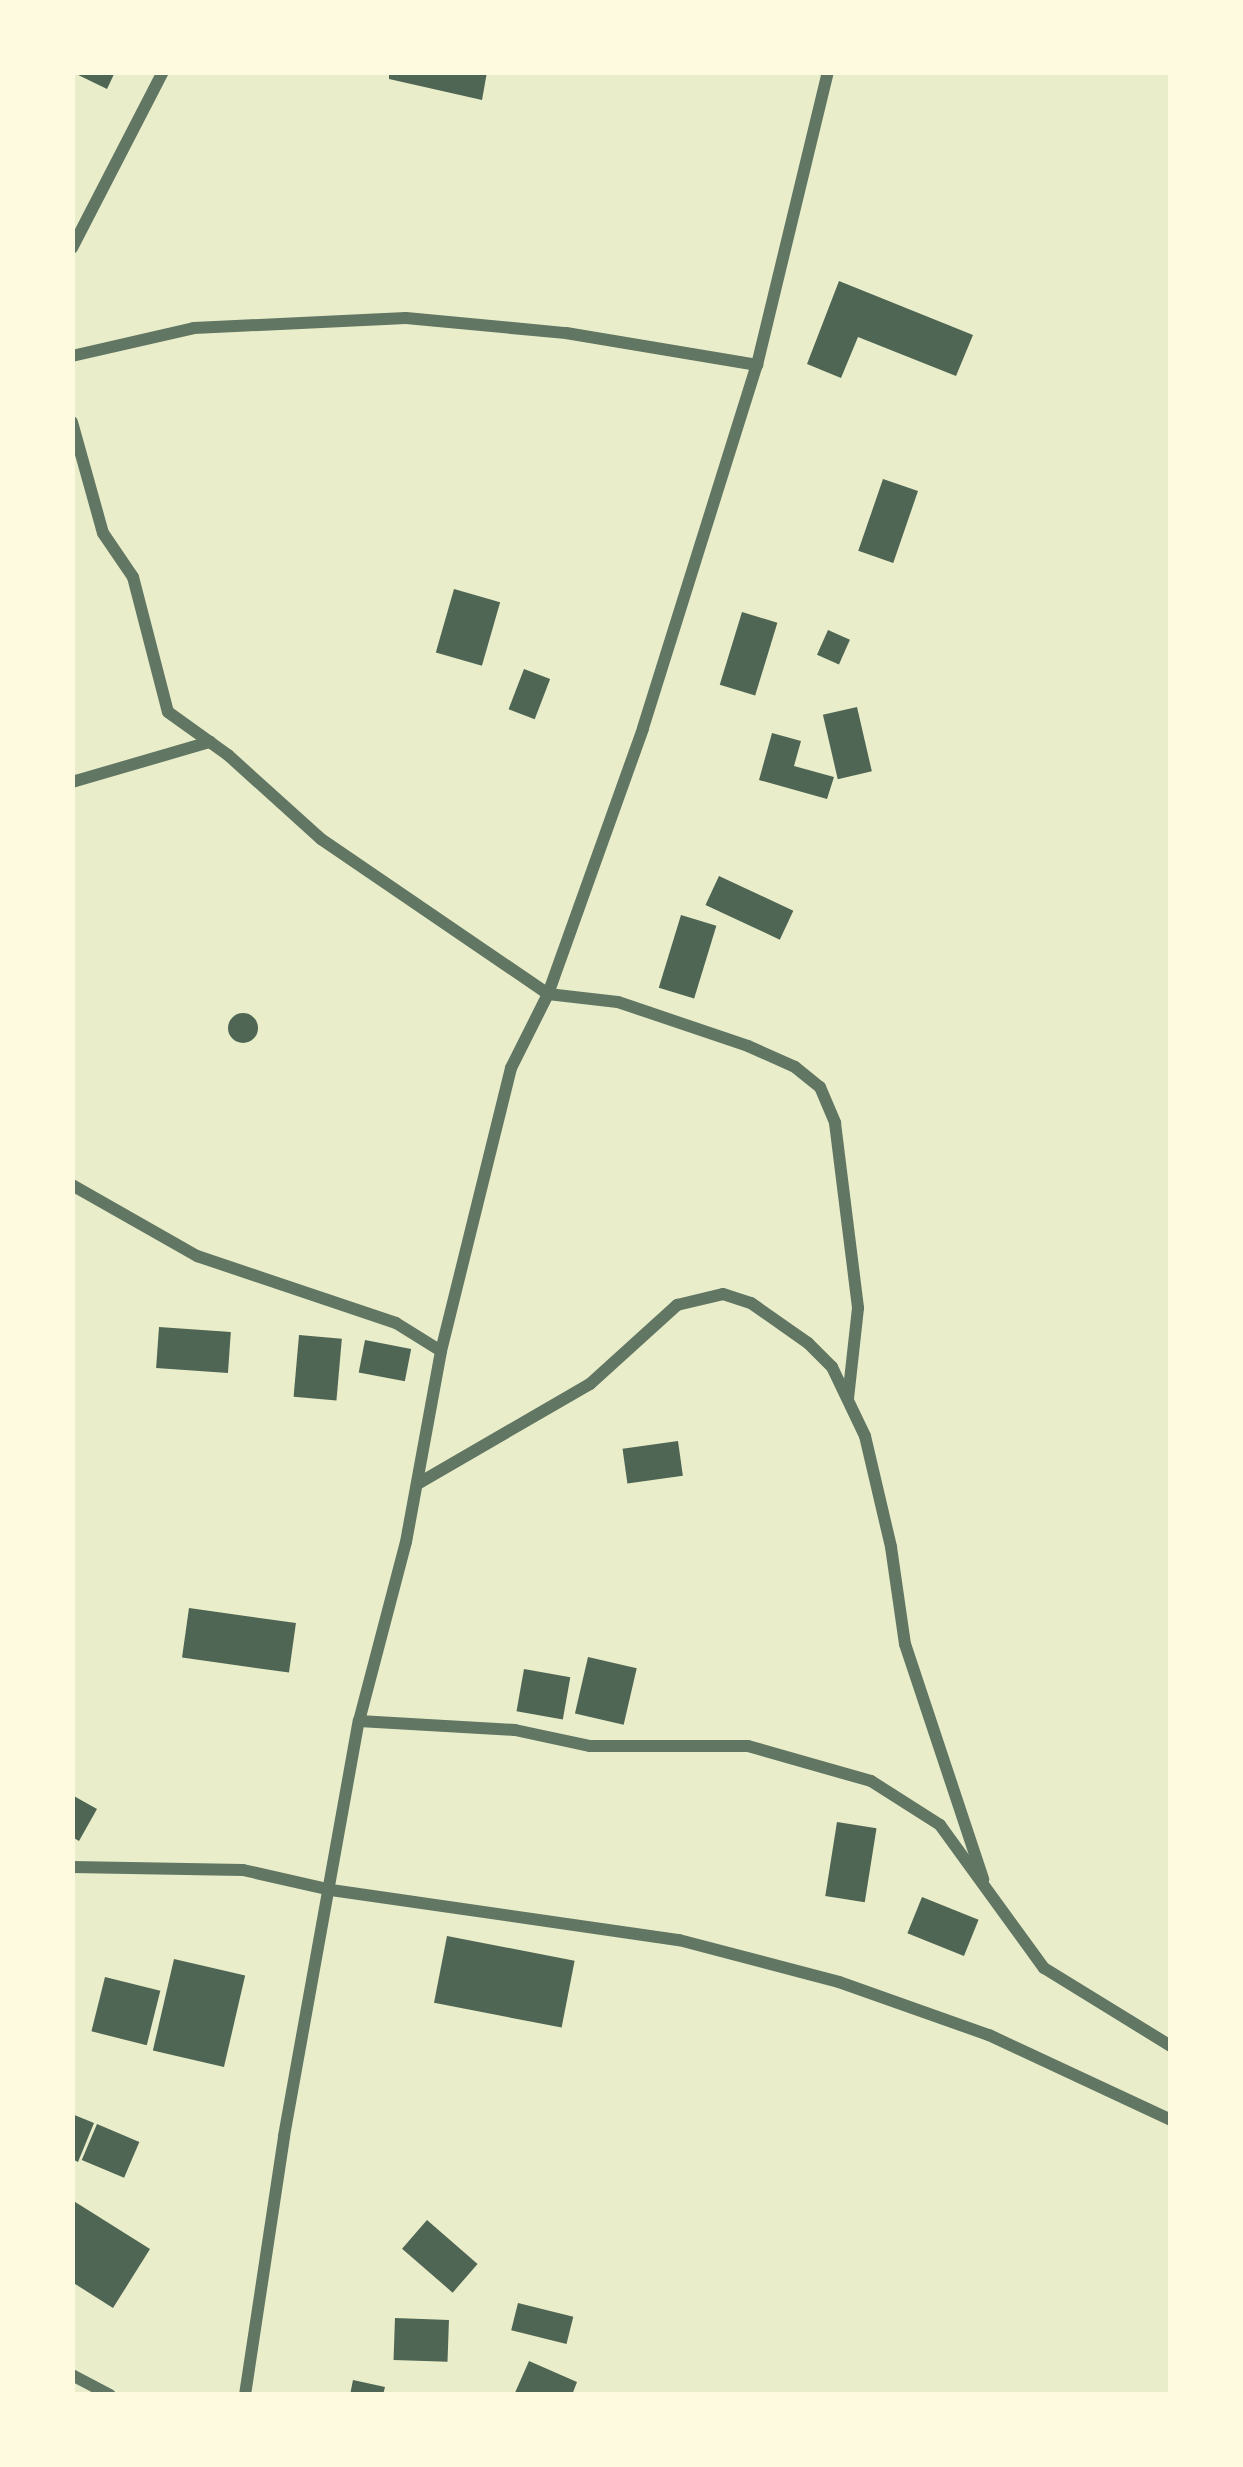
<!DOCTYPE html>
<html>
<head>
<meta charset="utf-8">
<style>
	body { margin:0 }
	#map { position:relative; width:1243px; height:2467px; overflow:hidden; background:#e9edc9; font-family:Karla,sans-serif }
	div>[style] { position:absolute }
	.building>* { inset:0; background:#4f6655; transform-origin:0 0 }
	.round { border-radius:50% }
	.minor>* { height:12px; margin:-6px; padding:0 6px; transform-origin:6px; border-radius:6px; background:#617663 }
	span { translate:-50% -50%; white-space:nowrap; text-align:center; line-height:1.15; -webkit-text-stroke:9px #fefae0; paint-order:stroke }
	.frame { position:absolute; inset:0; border:75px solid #fefae0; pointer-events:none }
</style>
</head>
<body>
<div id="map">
	<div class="building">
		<div style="clip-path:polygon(72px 72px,115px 72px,107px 89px)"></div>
		<div style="clip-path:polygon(389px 72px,487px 72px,482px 100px,389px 79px)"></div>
		<div style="clip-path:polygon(839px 281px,973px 335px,956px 376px,858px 337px,841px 378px,807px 364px)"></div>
		<div style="left:883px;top:479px;width:37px;height:76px;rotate:19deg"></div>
		<div style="left:454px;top:589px;width:48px;height:66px;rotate:16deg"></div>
		<div style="left:742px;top:612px;width:37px;height:76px;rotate:17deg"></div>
		<div style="left:828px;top:630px;width:24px;height:27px;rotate:24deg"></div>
		<div style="left:524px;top:669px;width:28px;height:43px;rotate:21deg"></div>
		<div style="left:857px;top:707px;width:66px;height:35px;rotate:77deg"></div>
		<div style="clip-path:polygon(772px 733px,801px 741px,794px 766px,834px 777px,827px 799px,759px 780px)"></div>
		<div style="left:719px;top:876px;width:82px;height:32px;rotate:25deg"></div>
		<div style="left:681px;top:915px;width:37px;height:76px;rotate:17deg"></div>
		<div class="round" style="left:228px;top:1013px;width:30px;height:30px"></div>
		<div style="left:159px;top:1327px;width:72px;height:41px;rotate:4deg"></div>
		<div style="left:299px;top:1335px;width:43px;height:62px;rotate:5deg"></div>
		<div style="left:365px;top:1340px;width:47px;height:33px;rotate:11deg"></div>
		<div style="left:678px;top:1441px;width:35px;height:56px;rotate:82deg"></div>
		<div style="left:189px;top:1608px;width:108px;height:50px;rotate:8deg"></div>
		<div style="left:588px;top:1657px;width:50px;height:58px;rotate:13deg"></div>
		<div style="left:524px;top:1669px;width:47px;height:43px;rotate:10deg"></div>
		<div style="clip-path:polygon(72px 1795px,97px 1809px,79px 1841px,72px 1837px)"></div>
		<div style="left:837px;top:1822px;width:40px;height:75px;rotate:9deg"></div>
		<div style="left:922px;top:1897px;width:61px;height:39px;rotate:22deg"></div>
		<div style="left:447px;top:1936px;width:130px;height:68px;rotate:11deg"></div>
		<div style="left:174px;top:1959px;width:73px;height:94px;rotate:13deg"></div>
		<div style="left:105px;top:1977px;width:57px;height:56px;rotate:14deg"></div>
		<div style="clip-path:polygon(72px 2114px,94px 2123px,78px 2162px,72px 2159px)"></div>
		<div style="left:97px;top:2124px;width:46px;height:39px;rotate:23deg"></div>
		<div style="clip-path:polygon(72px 2200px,150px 2249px,113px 2308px,72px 2282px)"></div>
		<div style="left:427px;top:2220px;width:67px;height:38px;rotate:41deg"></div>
		<div style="left:518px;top:2303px;width:57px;height:28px;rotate:14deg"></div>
		<div style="left:395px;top:2318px;width:54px;height:42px;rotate:2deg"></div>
		<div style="clip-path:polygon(529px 2361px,577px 2382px,572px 2395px,514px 2395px)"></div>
		<div style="clip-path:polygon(353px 2380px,385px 2387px,383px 2395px,350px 2395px)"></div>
	</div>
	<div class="minor">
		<div style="left:72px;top:248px;width:198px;rotate:-62.7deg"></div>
		<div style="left:72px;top:356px;width:125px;rotate:-12.9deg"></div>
		<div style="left:194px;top:328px;width:212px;rotate:-2.7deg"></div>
		<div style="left:406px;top:318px;width:161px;rotate:5.4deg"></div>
		<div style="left:566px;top:333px;width:194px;rotate:9.5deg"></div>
		<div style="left:72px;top:422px;width:115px;rotate:74.4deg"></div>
		<div style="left:103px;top:533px;width:53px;rotate:55.7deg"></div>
		<div style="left:133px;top:577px;width:139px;rotate:75.5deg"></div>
		<div style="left:168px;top:712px;width:74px;rotate:35.6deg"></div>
		<div style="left:228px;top:755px;width:125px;rotate:42.1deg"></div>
		<div style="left:321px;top:839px;width:275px;rotate:34.3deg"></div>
		<div style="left:548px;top:994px;width:70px;rotate:6.5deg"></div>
		<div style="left:618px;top:1002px;width:137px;rotate:18.7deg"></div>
		<div style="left:748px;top:1046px;width:51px;rotate:24.1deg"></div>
		<div style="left:795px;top:1067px;width:32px;rotate:39deg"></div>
		<div style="left:820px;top:1087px;width:39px;rotate:67deg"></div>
		<div style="left:835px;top:1123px;width:186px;rotate:82.9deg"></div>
		<div style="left:858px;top:1308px;width:92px;rotate:96.3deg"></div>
		<div style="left:72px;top:782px;width:144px;rotate:-16.2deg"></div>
		<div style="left:72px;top:1185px;width:144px;rotate:29.6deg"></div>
		<div style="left:197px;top:1256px;width:210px;rotate:18.6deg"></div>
		<div style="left:396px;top:1323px;width:53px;rotate:31.9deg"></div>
		<div style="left:419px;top:1483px;width:198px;rotate:-30.1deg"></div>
		<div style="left:590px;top:1384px;width:118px;rotate:-42.2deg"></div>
		<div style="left:677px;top:1305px;width:47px;rotate:-13.4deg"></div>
		<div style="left:723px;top:1294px;width:29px;rotate:18deg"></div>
		<div style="left:751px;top:1303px;width:70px;rotate:35.1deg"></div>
		<div style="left:808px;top:1343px;width:34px;rotate:45deg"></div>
		<div style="left:832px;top:1367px;width:76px;rotate:64.4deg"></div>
		<div style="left:865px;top:1436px;width:114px;rotate:76.8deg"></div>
		<div style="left:891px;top:1547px;width:98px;rotate:81.8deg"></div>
		<div style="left:905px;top:1644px;width:248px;rotate:71.6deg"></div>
		<div style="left:359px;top:1721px;width:156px;rotate:3.3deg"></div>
		<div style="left:515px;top:1730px;width:77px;rotate:12deg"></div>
		<div style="left:590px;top:1746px;width:158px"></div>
		<div style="left:748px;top:1746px;width:128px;rotate:15.9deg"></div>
		<div style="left:871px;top:1781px;width:82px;rotate:32.5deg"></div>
		<div style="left:940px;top:1825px;width:177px;rotate:54deg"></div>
		<div style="left:1044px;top:1968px;width:149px;rotate:31.6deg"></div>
		<div style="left:72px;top:1867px;width:171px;rotate:1deg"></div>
		<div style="left:243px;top:1870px;width:90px;rotate:12.8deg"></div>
		<div style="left:331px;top:1890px;width:352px;rotate:8.2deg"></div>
		<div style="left:679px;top:1940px;width:165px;rotate:14.7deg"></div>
		<div style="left:839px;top:1982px;width:159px;rotate:19.5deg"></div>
		<div style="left:989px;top:2035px;width:201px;rotate:25deg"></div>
		<div style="left:72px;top:2375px;width:43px;rotate:27.8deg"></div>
		<div style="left:245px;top:2395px;width:262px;rotate:-81.4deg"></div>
		<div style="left:284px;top:2136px;width:422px;rotate:-79.8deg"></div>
		<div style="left:359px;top:1721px;width:185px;rotate:-75.3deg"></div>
		<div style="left:406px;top:1542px;width:194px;rotate:-79.6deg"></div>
		<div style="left:441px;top:1351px;width:292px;rotate:-76.1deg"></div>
		<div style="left:511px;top:1068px;width:83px;rotate:-63.4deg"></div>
		<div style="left:548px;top:994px;width:282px;rotate:-70.3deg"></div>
		<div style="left:643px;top:728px;width:380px;rotate:-72.6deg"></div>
		<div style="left:757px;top:365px;width:301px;rotate:-76.4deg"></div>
	</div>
	<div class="frame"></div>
</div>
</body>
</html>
